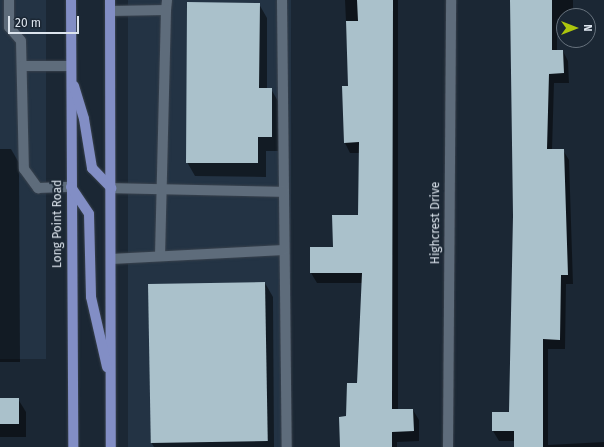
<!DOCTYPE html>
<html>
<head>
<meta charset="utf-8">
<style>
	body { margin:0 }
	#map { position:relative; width:604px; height:447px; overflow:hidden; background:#1b2734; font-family:"Fira Sans",sans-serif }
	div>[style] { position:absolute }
	.built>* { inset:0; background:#233344; transform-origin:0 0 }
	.shadow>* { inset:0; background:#0007 }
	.building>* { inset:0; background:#aac1cb; transform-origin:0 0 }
	.roads { filter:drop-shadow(0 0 1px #39424d) drop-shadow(0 0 1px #39424d) }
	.minor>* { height:10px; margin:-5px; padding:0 5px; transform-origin:5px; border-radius:5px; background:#5e6c7b }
	.major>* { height:10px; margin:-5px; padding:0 5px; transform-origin:5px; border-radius:5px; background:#828ec5 }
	span { translate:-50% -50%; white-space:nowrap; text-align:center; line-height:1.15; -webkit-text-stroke:4px #1b2734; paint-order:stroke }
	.street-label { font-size:12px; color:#dce4ed }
	.north { position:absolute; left:556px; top:8px; width:40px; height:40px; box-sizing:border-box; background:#1b2734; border:1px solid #68737e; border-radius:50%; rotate:90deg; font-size:11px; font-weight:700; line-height:16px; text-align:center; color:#dce4ed }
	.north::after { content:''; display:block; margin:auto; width:14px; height:18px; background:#adc60d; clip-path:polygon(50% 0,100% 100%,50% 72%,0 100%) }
	.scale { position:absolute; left:8px; top:16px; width:71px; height:18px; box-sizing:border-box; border:2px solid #dce4ed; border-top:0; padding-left:5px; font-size:12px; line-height:14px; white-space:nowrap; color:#dce4ed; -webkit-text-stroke:3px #1b2734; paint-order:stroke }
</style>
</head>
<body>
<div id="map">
	<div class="built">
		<div style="left:0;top:0;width:46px;height:359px"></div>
		<div style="left:128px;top:0;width:163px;height:447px"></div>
	</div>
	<div class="shadow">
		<div style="clip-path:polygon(345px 0,398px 0,398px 410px,413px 410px,419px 420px,419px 441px,397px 442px,397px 447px,341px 447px,358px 384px,363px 283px,317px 283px,311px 273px,359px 216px,360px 153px,350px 153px,345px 143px,349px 87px)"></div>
		<div style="clip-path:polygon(512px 0,573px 0,573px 16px,557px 19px,557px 51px,563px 51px,568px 61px,569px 83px,554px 83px,552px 150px,563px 150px,569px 160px,573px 284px,566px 284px,565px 349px,548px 349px,548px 445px,604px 442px,604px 447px,515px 447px,515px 441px,499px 441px,493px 431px,493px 413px,510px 413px,514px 216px)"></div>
		<div style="clip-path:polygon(259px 4px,267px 18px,267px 89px,271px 89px,279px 103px,279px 151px,266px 151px,266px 177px,195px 176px,187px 162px)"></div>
		<div style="clip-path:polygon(0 149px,11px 149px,19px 163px,20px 362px,0 362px)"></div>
		<div style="clip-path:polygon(265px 283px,273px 297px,274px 447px,154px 447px,151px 442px)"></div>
		<div style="clip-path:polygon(0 399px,18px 399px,26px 412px,26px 437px,0 437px)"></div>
	</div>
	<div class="building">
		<div style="clip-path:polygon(357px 0,393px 0,392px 409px,413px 409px,414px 431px,392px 432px,392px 447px,340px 447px,339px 417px,346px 416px,347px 383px,357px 383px,362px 273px,310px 273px,310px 247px,333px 247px,332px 215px,358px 215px,359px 142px,344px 143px,342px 86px,348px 86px,346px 21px,358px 21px)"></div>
		<div style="clip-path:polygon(510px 0,552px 0,552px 50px,563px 50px,564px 73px,549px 74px,547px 149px,564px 149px,568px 275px,561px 275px,560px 340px,543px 339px,543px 447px,514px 447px,514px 431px,492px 431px,492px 412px,509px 412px,513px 216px)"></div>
		<div style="clip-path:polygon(187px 2px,260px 3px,259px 88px,272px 88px,272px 137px,258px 137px,258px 163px,186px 163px)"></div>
		<div style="left:265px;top:282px;width:159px;height:117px;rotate:89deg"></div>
		<div style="left:0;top:398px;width:19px;height:26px"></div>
	</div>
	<div class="roads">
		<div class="minor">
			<div style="left:9px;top:0;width:27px;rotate:90deg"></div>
			<div style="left:9px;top:27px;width:18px;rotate:49deg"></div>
			<div style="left:21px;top:41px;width:128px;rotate:88.7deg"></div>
			<div style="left:24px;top:169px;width:24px;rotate:54deg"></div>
			<div style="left:38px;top:188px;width:33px;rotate:-2deg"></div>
			<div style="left:282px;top:0;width:447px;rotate:89.4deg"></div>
			<div style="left:110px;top:11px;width:56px;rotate:-1deg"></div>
			<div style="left:166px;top:10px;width:10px;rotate:-84deg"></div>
			<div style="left:22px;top:66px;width:48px"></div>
			<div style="left:111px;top:188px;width:173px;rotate:1.3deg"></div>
			<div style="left:160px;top:256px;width:246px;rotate:-88.6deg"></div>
			<div style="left:111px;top:259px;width:173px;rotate:-3deg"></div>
			<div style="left:448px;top:447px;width:447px;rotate:-89.6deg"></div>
		</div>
		<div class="major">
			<div style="left:71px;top:0;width:447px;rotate:89.7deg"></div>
			<div style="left:110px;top:0;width:447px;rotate:89.9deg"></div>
			<div style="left:74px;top:86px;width:34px;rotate:73deg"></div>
			<div style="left:84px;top:119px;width:50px;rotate:80.7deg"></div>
			<div style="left:92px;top:168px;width:28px;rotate:46deg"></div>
			<div style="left:71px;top:187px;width:32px;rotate:56deg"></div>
			<div style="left:89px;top:214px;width:83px;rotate:88.6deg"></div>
			<div style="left:91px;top:297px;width:72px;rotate:77.1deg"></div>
		</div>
	</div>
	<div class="street-label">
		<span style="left:436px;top:223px;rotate:-90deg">Highcrest Drive</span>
		<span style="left:58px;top:224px;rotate:-90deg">Long Point Road</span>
	</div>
	<div class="north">N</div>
	<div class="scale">20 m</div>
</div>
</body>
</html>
